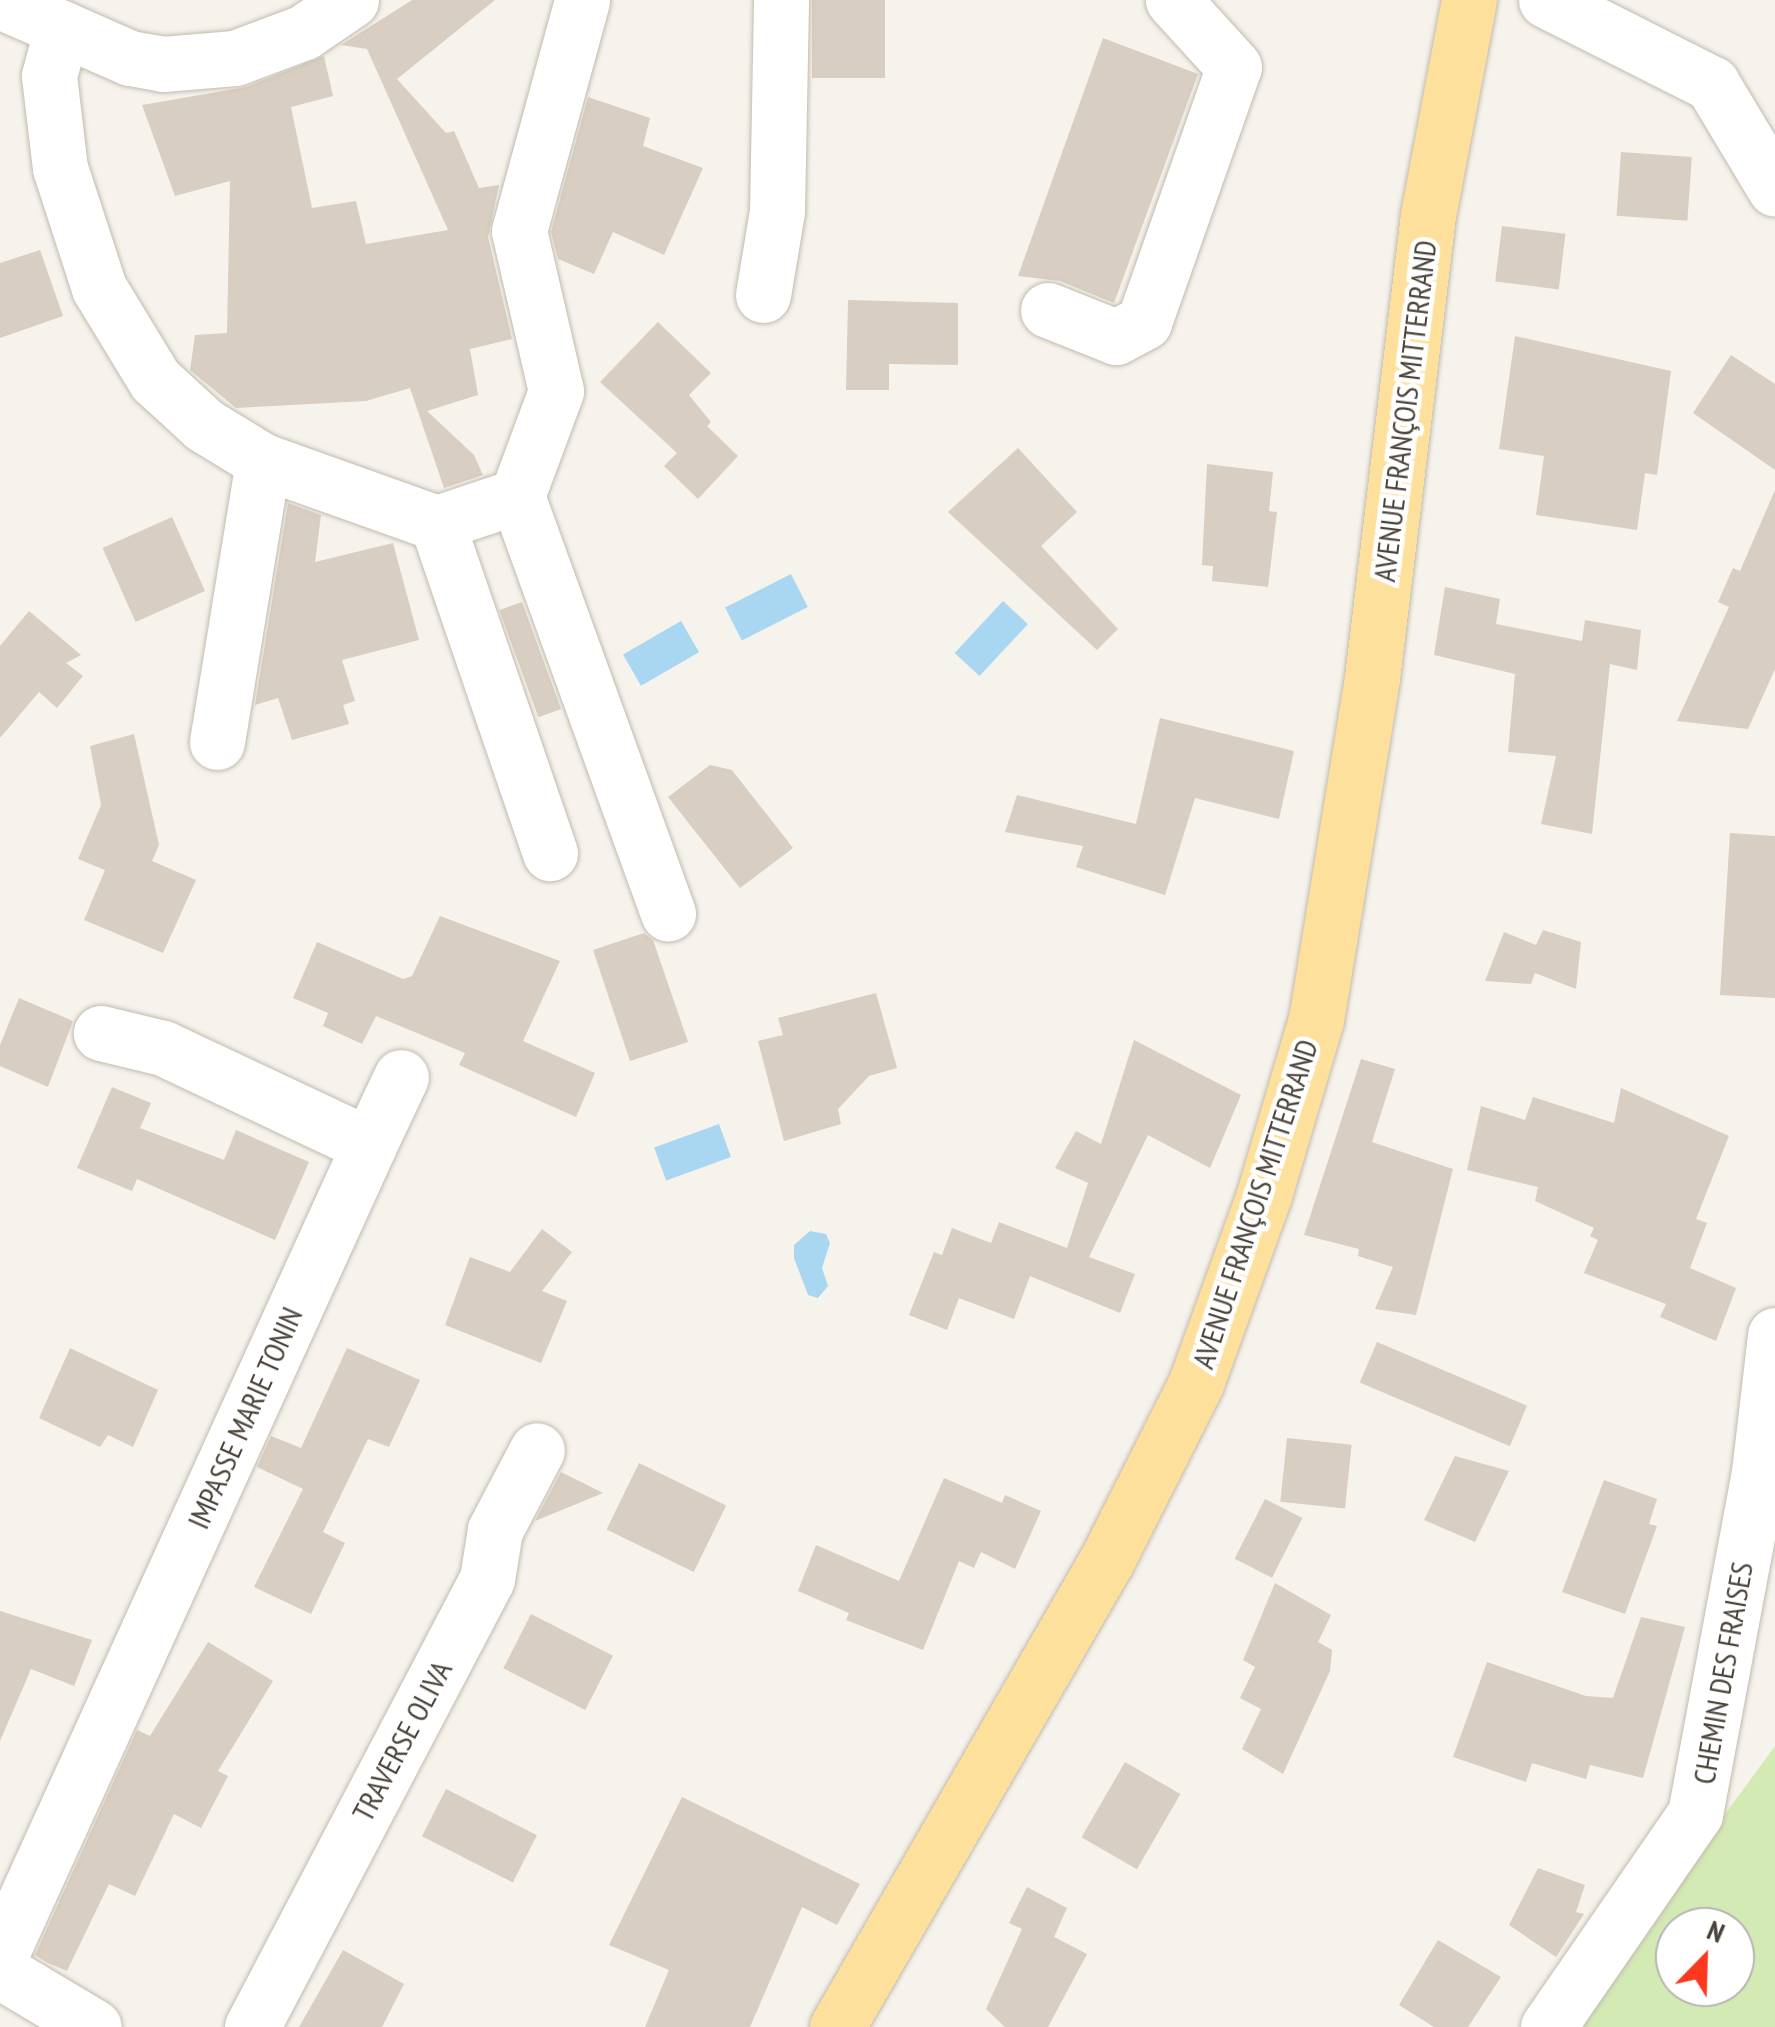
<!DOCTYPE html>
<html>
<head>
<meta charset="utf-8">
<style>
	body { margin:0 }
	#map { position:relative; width:1775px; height:2027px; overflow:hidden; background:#f6f3ec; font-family:"PT Sans Narrow",sans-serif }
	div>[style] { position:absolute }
	.green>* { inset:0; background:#d4eab5 }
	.water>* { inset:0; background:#a9d6f1; transform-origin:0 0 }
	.building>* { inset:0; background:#d8cec1; transform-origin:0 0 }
	.roads { filter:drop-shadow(0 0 2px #c2baae) drop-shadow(0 0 2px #c2baae) }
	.minor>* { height:55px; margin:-27.5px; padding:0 27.5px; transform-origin:27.5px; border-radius:27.5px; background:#fff }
	.major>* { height:55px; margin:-27.5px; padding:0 27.5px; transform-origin:27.5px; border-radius:27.5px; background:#fee09d }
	span { translate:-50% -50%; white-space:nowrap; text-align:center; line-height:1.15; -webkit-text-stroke:9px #fff; paint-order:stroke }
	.street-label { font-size:30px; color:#4b4339 }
	.north { position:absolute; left:1655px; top:1907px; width:100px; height:100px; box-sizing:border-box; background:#fff; border:2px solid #b7b4b0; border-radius:50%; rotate:23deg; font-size:28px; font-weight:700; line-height:40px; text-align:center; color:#4b4339 }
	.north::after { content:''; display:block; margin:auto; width:35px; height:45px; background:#fa391f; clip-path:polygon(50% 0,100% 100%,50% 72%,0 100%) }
</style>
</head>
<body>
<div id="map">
	<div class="green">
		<div style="clip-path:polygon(evenodd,1775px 1746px,1775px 2027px,1583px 2027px,1662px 1900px,1775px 1746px,1675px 1927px,1735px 1927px,1735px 1987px,1675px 1987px,1675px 1927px)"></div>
	</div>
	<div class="water">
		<div style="left:791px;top:574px;width:37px;height:74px;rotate:63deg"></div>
		<div style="left:1003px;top:601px;width:34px;height:71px;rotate:43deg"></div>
		<div style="left:681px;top:621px;width:36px;height:67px;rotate:60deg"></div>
		<div style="left:719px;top:1124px;width:35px;height:69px;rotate:70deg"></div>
		<div style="clip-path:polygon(810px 1231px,826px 1234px,830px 1243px,822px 1268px,828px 1286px,818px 1298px,808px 1295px,794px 1258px,794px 1245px)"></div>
	</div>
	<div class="building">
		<div style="clip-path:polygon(412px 0,495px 0,397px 79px,446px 133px,454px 131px,479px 188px,499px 185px,488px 237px,512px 339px,470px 349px,478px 395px,427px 411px,474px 455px,483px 475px,444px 488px,410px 388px,366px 401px,236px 408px,190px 370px,195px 335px,227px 333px,230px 181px,175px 196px,142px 105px,246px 87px,324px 56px,333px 96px,291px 107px,312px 208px,356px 201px,366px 244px,448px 230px,367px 49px,341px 45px)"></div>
		<div style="left:812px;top:0;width:73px;height:78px"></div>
		<div style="clip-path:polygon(1103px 38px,1198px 74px,1114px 303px,1060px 281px,1018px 276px)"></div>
		<div style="clip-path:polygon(588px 97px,650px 118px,643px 146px,703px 168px,664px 255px,613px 232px,594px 274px,558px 259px,551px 232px)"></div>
		<div style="left:1621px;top:152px;width:71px;height:64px;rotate:4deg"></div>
		<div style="left:1502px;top:226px;width:64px;height:56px;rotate:7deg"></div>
		<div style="clip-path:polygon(40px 250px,63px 316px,0 338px,0 263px)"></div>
		<div style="clip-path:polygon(848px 300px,958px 303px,958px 365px,889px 364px,889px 390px,846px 390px)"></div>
		<div style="clip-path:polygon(658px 322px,711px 373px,689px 395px,711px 422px,707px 426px,738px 456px,698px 499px,664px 466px,677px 453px,600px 382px)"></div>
		<div style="clip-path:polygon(1515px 336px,1671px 371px,1657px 475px,1645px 473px,1637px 530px,1536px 515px,1544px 456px,1499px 449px)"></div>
		<div style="clip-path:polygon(1731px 355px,1775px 384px,1775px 470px,1693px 413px)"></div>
		<div style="clip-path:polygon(1018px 448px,1077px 512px,1041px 546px,1118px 629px,1097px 650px,948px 512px)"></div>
		<div style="clip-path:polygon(1207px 464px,1273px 472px,1269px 511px,1277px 512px,1268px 587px,1212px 581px,1213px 566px,1202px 565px)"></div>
		<div style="clip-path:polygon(1775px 490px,1775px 669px,1748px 729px,1677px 721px,1729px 607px,1718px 602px,1733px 568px,1740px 571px)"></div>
		<div style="clip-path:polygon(288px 503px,321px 515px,315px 562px,393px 543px,419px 640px,342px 660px,355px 701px,343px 705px,349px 724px,292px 740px,278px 698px,255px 705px)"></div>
		<div style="left:172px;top:517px;width:81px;height:76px;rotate:66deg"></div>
		<div style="clip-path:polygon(1445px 587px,1500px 599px,1496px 624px,1582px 641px,1585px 620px,1641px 630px,1637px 670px,1610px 664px,1592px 834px,1541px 824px,1556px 756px,1508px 752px,1515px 674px,1434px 655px)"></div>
		<div style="left:522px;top:602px;width:114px;height:24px;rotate:70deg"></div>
		<div style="clip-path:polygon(29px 611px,81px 655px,66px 663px,83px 676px,57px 708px,39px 692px,0 738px,0 646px)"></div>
		<div style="clip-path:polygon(1160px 718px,1294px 751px,1279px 819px,1195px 798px,1165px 895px,1076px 867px,1083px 846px,1005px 832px,1017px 795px,1136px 824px)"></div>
		<div style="clip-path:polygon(134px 734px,159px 845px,152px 861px,196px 880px,163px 953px,84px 920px,105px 870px,78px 859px,101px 805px,90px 746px)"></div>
		<div style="clip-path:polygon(710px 765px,732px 770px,793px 848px,740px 888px,668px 797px)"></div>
		<div style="clip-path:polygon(1730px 833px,1775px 836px,1775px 998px,1720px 995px)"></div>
		<div style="clip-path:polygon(440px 916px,560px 961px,523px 1041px,595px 1073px,576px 1117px,459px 1065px,465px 1053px,376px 1016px,362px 1044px,323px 1026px,328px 1013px,293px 998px,317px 942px,403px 979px,412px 976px)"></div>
		<div style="clip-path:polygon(1543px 930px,1581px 942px,1576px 989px,1535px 973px,1531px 984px,1485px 981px,1504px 932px,1536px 945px)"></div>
		<div style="clip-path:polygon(644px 933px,653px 940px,688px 1042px,630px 1061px,593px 950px)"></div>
		<div style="clip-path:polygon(876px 993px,897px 1068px,869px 1076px,838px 1109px,841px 1124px,784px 1141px,758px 1041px,783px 1035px,778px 1018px)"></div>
		<div style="clip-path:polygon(19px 998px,73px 1021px,48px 1087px,0 1066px,0 1045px)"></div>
		<div style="clip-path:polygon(1134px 1040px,1241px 1095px,1210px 1168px,1148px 1135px,1089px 1257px,1135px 1274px,1120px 1313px,1030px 1276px,1014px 1319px,959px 1298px,947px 1330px,909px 1315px,934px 1252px,942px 1255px,952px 1228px,991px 1243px,999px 1222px,1067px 1248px,1088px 1183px,1055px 1168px,1076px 1131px,1101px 1144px)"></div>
		<div style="clip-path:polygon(1361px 1059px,1395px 1069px,1372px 1142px,1453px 1169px,1416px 1315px,1375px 1309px,1393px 1267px,1358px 1256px,1359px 1249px,1304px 1235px)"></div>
		<div style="clip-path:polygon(112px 1087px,151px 1103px,140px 1128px,224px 1160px,236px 1130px,309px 1162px,275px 1240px,137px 1179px,132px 1191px,77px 1168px)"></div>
		<div style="clip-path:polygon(1621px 1088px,1729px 1136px,1696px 1219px,1707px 1223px,1690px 1268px,1736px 1288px,1716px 1341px,1660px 1317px,1666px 1304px,1584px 1273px,1598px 1240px,1590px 1236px,1594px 1228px,1535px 1201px,1538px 1187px,1467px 1170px,1481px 1106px,1525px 1120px,1533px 1097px,1614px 1123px)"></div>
		<div style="clip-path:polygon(542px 1229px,572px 1252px,542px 1291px,567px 1301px,541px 1363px,445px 1325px,470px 1257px,510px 1272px)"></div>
		<div style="left:1377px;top:1342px;width:163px;height:44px;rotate:23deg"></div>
		<div style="clip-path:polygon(70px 1348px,158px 1390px,133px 1447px,108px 1435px,100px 1447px,39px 1418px)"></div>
		<div style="clip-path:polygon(347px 1348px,420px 1380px,389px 1447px,368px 1439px,323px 1532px,345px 1543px,311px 1614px,254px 1587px,303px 1489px,257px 1467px,271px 1436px,301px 1448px)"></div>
		<div style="left:1287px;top:1438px;width:65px;height:64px;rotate:6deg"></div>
		<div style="clip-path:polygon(1455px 1456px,1509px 1471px,1475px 1542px,1424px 1520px)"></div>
		<div style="left:639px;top:1463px;width:97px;height:74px;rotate:26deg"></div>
		<div style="clip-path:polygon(561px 1472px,603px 1493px,535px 1521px)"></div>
		<div style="clip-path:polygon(944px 1478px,1002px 1503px,1005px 1495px,1041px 1511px,1015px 1569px,981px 1552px,974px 1568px,959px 1561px,923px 1650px,846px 1620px,849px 1613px,798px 1591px,816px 1545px,899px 1581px)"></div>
		<div style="clip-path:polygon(1604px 1480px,1657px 1499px,1649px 1524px,1657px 1526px,1625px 1614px,1562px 1592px)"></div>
		<div style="left:1265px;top:1499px;width:42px;height:67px;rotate:27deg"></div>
		<div style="clip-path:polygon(1275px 1583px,1331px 1615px,1318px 1642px,1332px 1650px,1330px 1671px,1283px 1774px,1242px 1749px,1261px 1709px,1240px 1698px,1255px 1667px,1243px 1660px)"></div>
		<div style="clip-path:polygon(0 1611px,92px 1640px,74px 1686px,31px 1669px,0 1741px)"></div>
		<div style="left:531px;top:1614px;width:92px;height:61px;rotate:27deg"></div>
		<div style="clip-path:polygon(1641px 1617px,1685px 1627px,1643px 1778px,1590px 1765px,1586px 1779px,1532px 1763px,1526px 1782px,1453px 1757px,1487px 1662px,1586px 1696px,1613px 1698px)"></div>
		<div style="clip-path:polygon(208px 1642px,273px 1681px,218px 1771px,228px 1776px,201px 1828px,174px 1814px,135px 1896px,109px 1884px,67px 1971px,48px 1963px,35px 1955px,137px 1730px,150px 1736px)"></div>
		<div style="left:1125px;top:1762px;width:64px;height:87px;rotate:30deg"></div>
		<div style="left:446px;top:1789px;width:102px;height:53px;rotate:27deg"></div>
		<div style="clip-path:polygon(682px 1797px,860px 1884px,837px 1925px,802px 1907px,750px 2027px,645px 2027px,669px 1970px,609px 1945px)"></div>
		<div style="clip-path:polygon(1538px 1868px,1585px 1885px,1576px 1912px,1584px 1914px,1556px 1957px,1509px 1925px)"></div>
		<div style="clip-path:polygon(1027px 1887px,1067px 1908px,1054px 1937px,1087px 1954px,1048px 2027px,1005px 2027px,986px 2009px,1022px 1929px,1009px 1923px)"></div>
		<div style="clip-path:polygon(1438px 1940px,1501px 1977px,1468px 2027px,1434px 2027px,1399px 2005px)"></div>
		<div style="clip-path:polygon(343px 1950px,404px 1984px,382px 2027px,299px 2027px)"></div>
	</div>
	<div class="roads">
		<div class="minor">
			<div style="left:1546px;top:0;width:186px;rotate:26.8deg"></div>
			<div style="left:1712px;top:84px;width:122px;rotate:59deg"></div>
			<div style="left:0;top:1px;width:142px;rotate:23.7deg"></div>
			<div style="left:130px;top:58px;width:34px;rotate:10deg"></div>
			<div style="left:163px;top:64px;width:72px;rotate:-4.8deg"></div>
			<div style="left:235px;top:58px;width:74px;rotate:-20.6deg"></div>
			<div style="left:304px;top:32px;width:57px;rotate:-34.2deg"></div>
			<div style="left:62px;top:28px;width:50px;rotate:105.2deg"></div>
			<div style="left:49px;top:76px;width:93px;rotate:83.2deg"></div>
			<div style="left:60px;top:168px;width:126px;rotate:72deg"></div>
			<div style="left:99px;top:288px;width:108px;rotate:58.7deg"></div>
			<div style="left:155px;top:380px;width:67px;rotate:42.6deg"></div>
			<div style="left:204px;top:425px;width:69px;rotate:31.4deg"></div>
			<div style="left:263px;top:461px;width:185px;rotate:19.6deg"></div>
			<div style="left:437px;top:523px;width:84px;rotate:-18.6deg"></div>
			<div style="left:517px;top:496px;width:112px;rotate:-69.6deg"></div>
			<div style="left:556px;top:391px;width:164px;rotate:-103deg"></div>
			<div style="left:519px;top:231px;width:239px;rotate:-74.7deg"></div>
			<div style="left:763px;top:295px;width:85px;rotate:-80.5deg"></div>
			<div style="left:777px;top:211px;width:211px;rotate:-88.9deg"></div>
			<div style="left:1048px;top:310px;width:73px;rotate:21.7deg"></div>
			<div style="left:1116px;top:337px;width:32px;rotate:-28deg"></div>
			<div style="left:1144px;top:322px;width:270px;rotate:-70.6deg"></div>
			<div style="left:1234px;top:67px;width:91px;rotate:-132.3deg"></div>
			<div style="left:517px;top:496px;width:444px;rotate:70.1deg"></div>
			<div style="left:437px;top:523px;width:349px;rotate:71.1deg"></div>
			<div style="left:217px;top:742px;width:285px;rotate:-80.7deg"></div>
			<div style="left:369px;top:1145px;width:75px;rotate:-64.8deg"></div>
			<div style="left:0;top:1956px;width:891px;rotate:-65.53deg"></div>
			<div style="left:369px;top:1145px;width:228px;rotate:-154.8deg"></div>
			<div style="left:163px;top:1048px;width:64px;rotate:-166.4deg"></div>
			<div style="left:0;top:1971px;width:109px;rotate:30.8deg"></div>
			<div style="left:252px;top:2027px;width:506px;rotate:-62.32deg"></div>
			<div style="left:487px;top:1579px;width:50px;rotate:-80.7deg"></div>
			<div style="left:495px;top:1530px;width:90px;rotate:-62.3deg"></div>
			<div style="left:1548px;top:2027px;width:259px;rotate:-55.4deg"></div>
			<div style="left:1695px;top:1814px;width:348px;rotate:-79.4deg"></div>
			<div style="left:1759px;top:1472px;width:138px;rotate:-83.3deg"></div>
		</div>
		<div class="major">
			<div style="left:837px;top:2027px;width:539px;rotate:-59.97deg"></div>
			<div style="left:1107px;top:1560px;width:198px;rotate:-63.3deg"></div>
			<div style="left:1196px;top:1383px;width:200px;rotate:-70.1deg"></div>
			<div style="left:1264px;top:1195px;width:183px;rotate:-73.5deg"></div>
			<div style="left:1316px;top:1020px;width:347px;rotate:-80.7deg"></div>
			<div style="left:1372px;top:678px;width:466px;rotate:-83.1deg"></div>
			<div style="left:1428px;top:215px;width:219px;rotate:-79.2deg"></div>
		</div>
	</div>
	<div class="street-label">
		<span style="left:1405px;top:411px;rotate:-83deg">AVENUE FRANÇOIS MITTERRAND</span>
		<span style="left:1255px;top:1204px;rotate:-72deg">AVENUE FRANÇOIS MITTERRAND</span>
		<span style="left:245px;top:1418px;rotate:-66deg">IMPASSE MARIE TONIN</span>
		<span style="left:1723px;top:1673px;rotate:-80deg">CHEMIN DES FRAISES</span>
		<span style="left:402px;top:1741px;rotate:-62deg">TRAVERSE OLIVA</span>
	</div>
	<div class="north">N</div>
</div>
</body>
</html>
